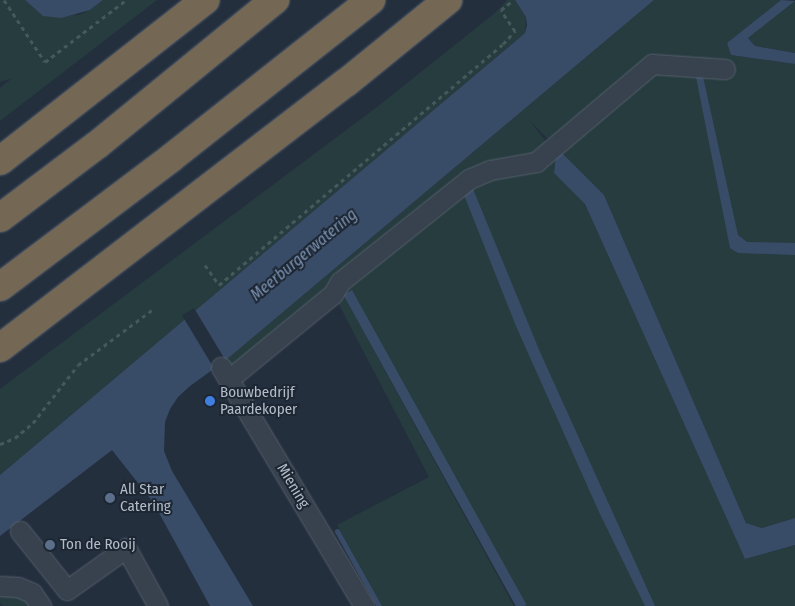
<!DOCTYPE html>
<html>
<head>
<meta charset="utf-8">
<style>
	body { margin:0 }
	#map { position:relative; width:795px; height:606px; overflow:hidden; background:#242f3e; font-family:"Fira Sans Condensed",sans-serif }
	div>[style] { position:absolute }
	.green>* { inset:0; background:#263c3f }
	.water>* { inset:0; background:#394c67; transform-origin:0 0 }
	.pier>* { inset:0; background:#242f3e; transform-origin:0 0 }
	.stream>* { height:5px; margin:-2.5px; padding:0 2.5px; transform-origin:2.5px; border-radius:2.5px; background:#394c67 }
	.path>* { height:3px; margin-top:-1.5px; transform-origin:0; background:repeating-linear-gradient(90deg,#44595c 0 4px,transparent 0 8px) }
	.roads { filter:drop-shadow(0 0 1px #565f6c) drop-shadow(0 0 1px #565f6c) }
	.minor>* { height:19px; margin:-9.5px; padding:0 9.5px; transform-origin:9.5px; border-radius:9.5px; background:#38414e }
	.highway>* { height:28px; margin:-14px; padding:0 14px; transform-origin:14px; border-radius:14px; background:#746855 }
	.dots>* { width:14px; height:14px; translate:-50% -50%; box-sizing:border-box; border:2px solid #1d2633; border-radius:50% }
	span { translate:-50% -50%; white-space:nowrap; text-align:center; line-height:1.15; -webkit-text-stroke:4px #1d2633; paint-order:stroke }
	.poi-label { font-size:15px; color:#b4bcc9 }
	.left { translate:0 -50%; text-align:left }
	.street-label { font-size:15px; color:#b4bcc9 }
	.water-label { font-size:16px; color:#7c92b1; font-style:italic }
</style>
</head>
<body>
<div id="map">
	<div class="green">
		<div style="clip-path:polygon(0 0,25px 0,43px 16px,79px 15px,90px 10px,103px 0,157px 0,0 121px,0 88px,12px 78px,0 82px)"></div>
		<div style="clip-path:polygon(507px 0,515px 0,526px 17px,525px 33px,518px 39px,0 475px,0 389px,377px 107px,495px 13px)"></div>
		<div style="clip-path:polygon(654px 0,781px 0,727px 43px,731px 55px,795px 64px,795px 518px,762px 528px,746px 523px,604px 195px,528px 119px,556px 154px,554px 173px,585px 204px,745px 559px,795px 545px,795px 606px,525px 606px,351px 290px,344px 296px,514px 606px,382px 606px,337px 525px,429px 477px,334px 295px,232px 369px,226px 360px)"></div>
		<div style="clip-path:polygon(795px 1px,795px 53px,755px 46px,748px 38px)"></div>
		<div style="clip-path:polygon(0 591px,18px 593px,35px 606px,3px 606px,0 603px)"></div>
	</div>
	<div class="water">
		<div style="clip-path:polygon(25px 0,103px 0,90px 10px,61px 18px,43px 16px)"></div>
		<div style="clip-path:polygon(515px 0,654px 0,226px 360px,190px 386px,178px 397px,170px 409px,165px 422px,164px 451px,172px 471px,253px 606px,210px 606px,153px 502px,112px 450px,0 536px,0 475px,518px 39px,525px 33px,527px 25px,526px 17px)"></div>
		<div style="clip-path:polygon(781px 0,795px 1px,748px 38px,755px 46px,795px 53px,795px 64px,731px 55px,727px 43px)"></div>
		<div style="clip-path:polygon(695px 72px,702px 72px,738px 235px,747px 242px,795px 243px,795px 255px,738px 253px,730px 248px)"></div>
		<div style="clip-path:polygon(556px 154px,563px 154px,604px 195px,746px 523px,762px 528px,795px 518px,795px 545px,745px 559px,585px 204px,554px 173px)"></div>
		<div style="clip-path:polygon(473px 189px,540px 352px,655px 606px,645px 606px,599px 512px,516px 326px,464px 195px)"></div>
		<div style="left:352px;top:290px;width:360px;height:10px;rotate:61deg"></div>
	</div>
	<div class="pier">
		<div style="left:194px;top:308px;width:64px;height:14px;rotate:59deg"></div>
	</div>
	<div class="stream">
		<div style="left:337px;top:531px;width:86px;rotate:60.8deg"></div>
	</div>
	<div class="path">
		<div style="left:4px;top:0;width:74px;rotate:56.5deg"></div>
		<div style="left:45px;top:62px;width:102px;rotate:-37.4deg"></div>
		<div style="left:205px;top:265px;width:24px;rotate:55deg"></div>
		<div style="left:219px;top:285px;width:372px;rotate:-40.3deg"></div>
		<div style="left:503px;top:44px;width:18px;rotate:-47deg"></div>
		<div style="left:515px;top:31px;width:25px;rotate:-124deg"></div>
		<div style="left:501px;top:10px;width:13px;rotate:-39deg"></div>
		<div style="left:0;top:444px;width:16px;rotate:-22deg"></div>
		<div style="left:15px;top:438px;width:23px;rotate:-40deg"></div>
		<div style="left:33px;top:423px;width:73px;rotate:-52.2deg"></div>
		<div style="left:78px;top:365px;width:92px;rotate:-36.6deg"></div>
	</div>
	<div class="roads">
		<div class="minor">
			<div style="left:221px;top:367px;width:279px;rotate:59.1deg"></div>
			<div style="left:229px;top:379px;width:134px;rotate:-39.3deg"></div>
			<div style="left:333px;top:294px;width:14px;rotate:-60deg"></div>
			<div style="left:340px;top:282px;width:165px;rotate:-38.6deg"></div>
			<div style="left:469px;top:179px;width:23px;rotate:-23deg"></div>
			<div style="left:490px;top:170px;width:47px;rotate:-9.9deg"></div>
			<div style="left:536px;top:162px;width:152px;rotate:-40.2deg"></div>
			<div style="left:652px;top:64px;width:73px;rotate:3.9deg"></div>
			<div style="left:20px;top:531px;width:75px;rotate:51.5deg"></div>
			<div style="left:67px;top:590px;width:72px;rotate:-35.4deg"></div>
			<div style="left:126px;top:548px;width:66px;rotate:61.1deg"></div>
			<div style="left:0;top:586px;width:18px;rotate:3deg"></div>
			<div style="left:18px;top:587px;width:15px;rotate:23deg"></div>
			<div style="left:32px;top:593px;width:16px;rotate:55deg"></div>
		</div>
		<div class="highway">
			<div style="left:0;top:161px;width:261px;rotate:-38.1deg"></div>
			<div style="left:0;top:218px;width:121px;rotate:-37deg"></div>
			<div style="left:97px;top:145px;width:230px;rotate:-39.2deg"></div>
			<div style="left:0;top:287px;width:214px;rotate:-37deg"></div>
			<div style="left:171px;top:158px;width:255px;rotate:-38.3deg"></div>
			<div style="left:0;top:348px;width:437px;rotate:-37.5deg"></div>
			<div style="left:347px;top:82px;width:130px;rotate:-39.1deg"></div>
		</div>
	</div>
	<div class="dots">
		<div style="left:210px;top:401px;background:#3f7fe0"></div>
		<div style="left:110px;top:498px;background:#5c6f8a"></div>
		<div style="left:50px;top:545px;background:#5c6f8a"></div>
	</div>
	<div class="poi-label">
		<span class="left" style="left:220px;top:401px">Bouwbedrijf<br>Paardekoper</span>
		<span class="left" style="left:120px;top:498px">All Star<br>Catering</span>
		<span class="left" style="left:60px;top:545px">Ton de Rooij</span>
	</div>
	<div class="street-label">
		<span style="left:293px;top:486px;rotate:59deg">Miening</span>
	</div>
	<div class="water-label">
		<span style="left:304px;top:255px;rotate:-40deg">Meerburgerwatering</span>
	</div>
</div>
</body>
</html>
